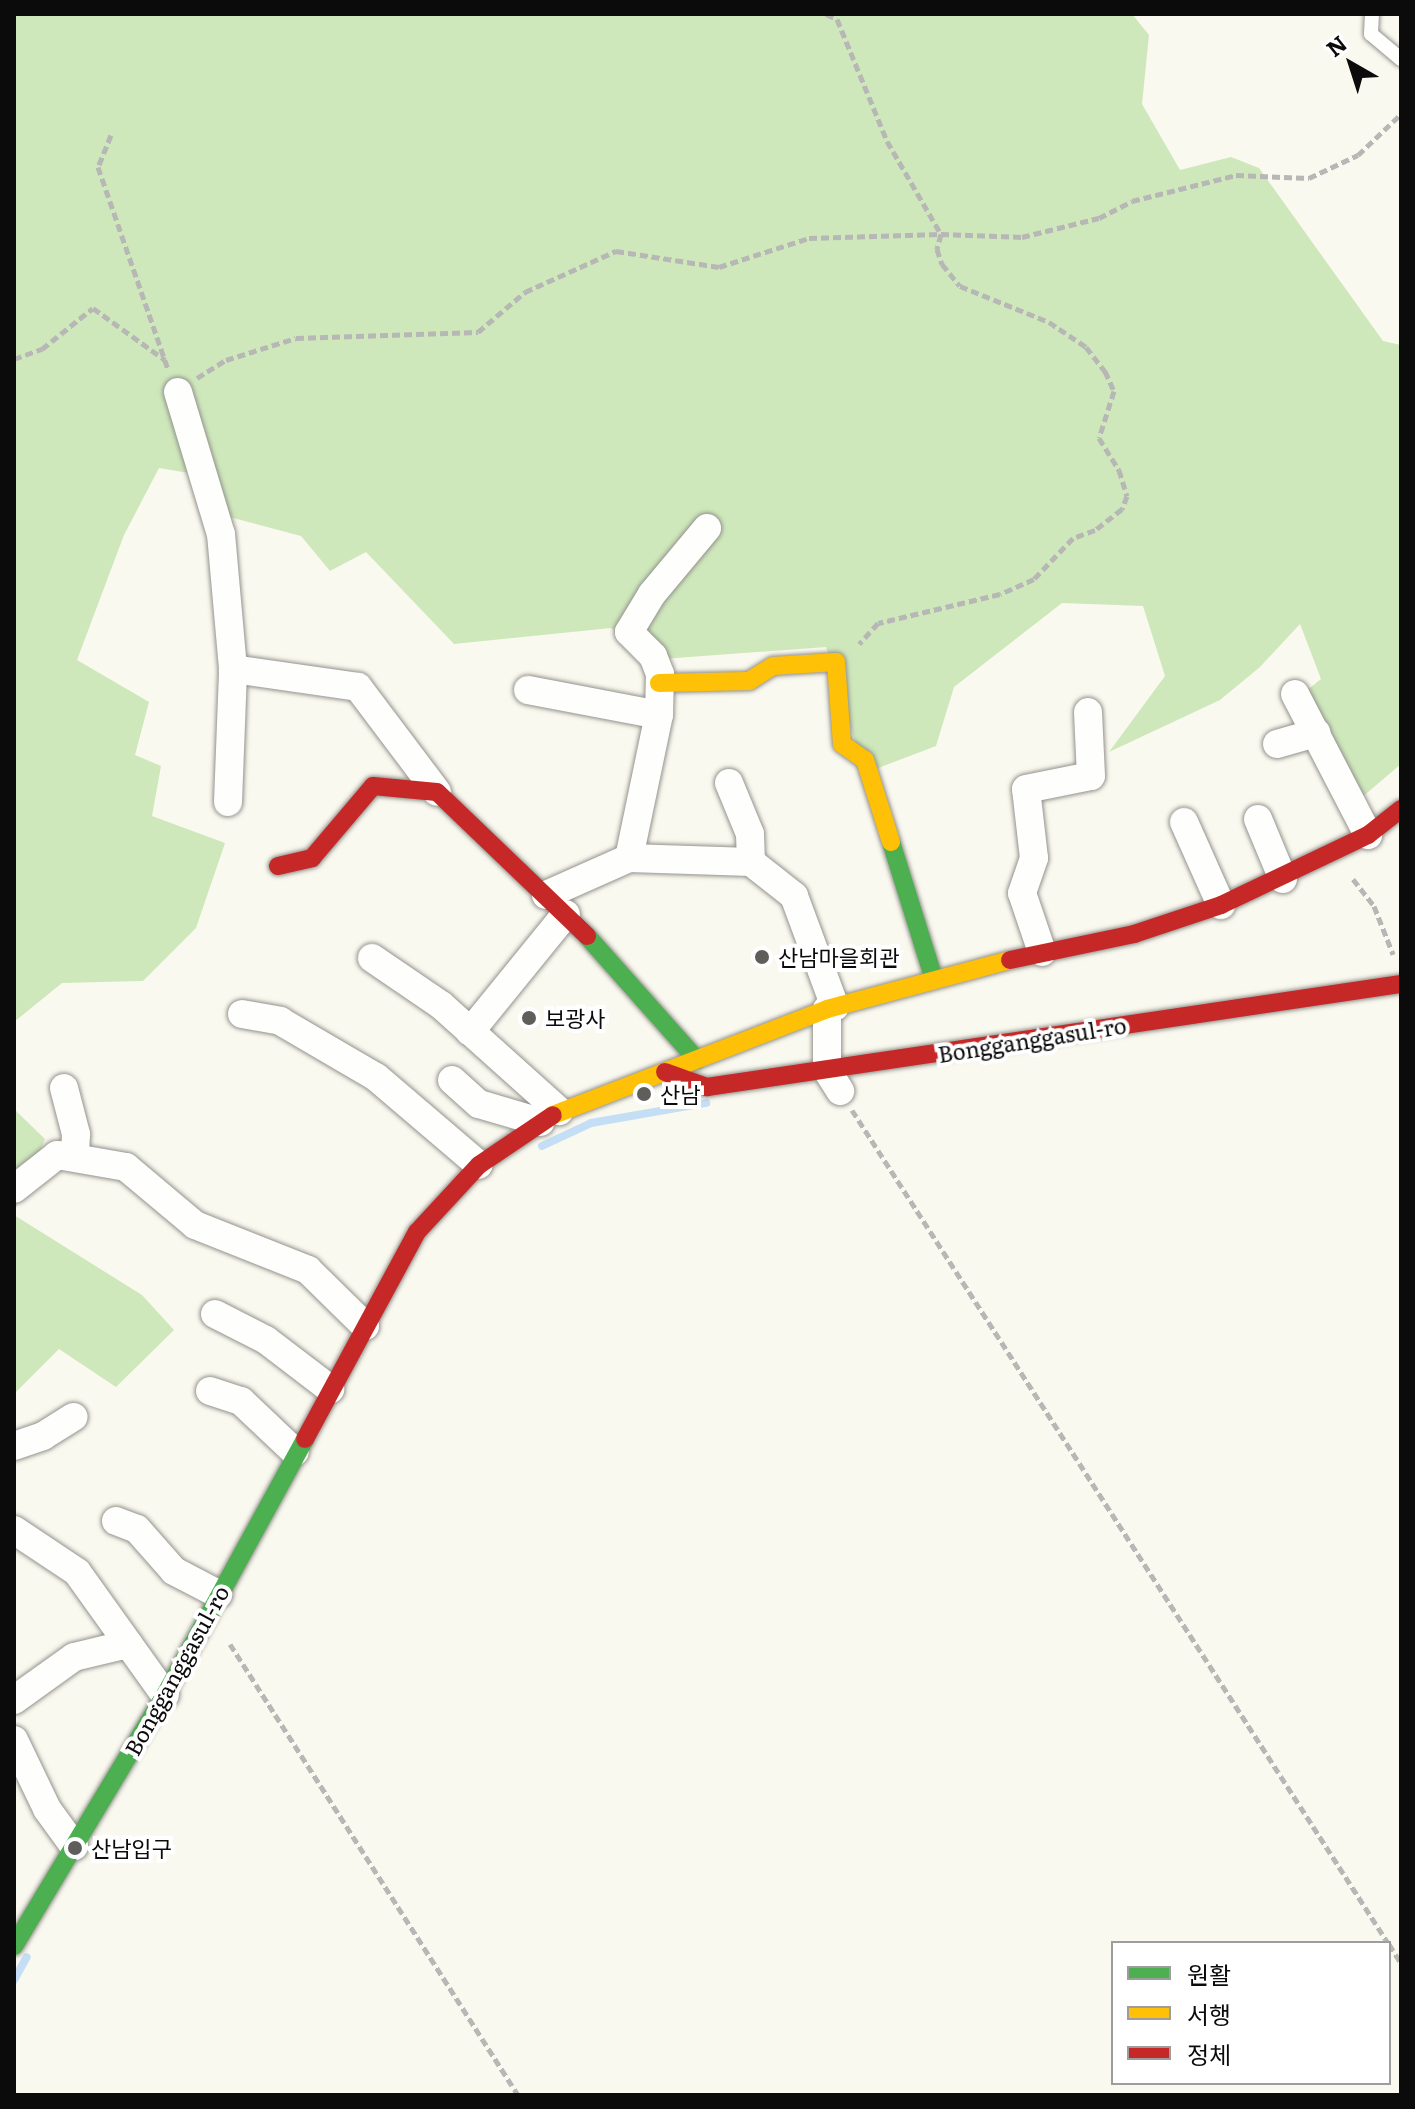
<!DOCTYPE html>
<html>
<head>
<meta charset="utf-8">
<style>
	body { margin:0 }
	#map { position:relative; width:1415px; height:2109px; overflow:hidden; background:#faf9ef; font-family:Literata,"Noto Sans KR",serif }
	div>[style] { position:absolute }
	.forest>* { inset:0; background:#cee8bb }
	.stream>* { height:8px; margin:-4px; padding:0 4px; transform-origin:4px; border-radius:4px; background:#c4def5 }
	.path>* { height:5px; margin-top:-2.5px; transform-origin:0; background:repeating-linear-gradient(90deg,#b7b7b5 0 8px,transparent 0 12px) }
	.roads { filter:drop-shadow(0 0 2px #93928e) drop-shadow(0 0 2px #93928e) }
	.lane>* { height:14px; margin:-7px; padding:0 7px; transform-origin:7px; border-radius:7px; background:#fefefd }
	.street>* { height:28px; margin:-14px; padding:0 14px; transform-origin:14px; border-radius:14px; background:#fefefd }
	.fast>* { height:18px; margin:-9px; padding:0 9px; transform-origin:9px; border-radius:9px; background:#4caf50 }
	.slow>* { height:18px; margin:-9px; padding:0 9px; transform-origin:9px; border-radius:9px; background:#ffc107 }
	.jam>* { height:18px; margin:-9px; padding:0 9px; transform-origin:9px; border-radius:9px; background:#c62828 }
	.dots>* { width:22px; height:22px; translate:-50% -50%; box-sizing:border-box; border:4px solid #fff; border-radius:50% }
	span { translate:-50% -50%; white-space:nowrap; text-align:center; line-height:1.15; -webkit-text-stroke:8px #fff; paint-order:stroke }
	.poi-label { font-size:22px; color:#0b0b0b }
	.left { translate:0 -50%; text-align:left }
	.street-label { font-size:22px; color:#0b0b0b }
	.frame { position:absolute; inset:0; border:16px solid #0b0b0b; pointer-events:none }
	.legend { position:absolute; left:1111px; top:1941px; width:280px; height:144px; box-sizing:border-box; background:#fff; border:2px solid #9d9d9d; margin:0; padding:10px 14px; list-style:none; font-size:24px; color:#0b0b0b }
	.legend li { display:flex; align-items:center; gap:16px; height:40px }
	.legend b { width:40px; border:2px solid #9d9d9d }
	.north { position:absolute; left:1311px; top:24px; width:80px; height:80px; -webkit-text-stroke:6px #fff; paint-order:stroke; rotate:321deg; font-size:22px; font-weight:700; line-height:32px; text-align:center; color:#0b0b0b }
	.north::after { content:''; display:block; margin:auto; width:28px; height:36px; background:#0b0b0b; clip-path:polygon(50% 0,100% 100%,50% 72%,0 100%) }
</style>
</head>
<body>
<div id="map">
	<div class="forest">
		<div style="clip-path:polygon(14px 14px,1132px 14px,1149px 35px,1142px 104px,1180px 170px,1231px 157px,1259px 168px,1383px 341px,1401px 345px,1401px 764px,1354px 804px,1291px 703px,1321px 679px,1300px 624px,1260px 667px,1220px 700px,1109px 752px,1165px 676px,1143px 606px,1062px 603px,954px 687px,936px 746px,865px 773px,826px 647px,662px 659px,611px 628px,454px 644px,366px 552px,330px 571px,301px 536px,218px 514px,195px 474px,159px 468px,124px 535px,77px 660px,149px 702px,135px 755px,161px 766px,152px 816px,225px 843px,196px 928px,143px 981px,62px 983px,14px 1022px)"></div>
		<div style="clip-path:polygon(14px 1109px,45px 1139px,14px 1212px)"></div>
		<div style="clip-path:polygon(14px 1215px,142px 1295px,174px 1330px,116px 1387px,59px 1349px,14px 1394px)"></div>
	</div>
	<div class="stream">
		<div style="left:542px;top:1146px;width:54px;rotate:-25.1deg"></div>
		<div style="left:591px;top:1123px;width:117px;rotate:-9.9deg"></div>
		<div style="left:14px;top:1980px;width:26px;rotate:-61deg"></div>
	</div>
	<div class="path">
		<div style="left:826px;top:14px;width:12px;rotate:24deg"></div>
		<div style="left:837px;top:19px;width:132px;rotate:67.7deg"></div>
		<div style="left:887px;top:141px;width:108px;rotate:59.9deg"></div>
		<div style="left:941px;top:234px;width:81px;rotate:2.1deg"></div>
		<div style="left:1022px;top:237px;width:79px;rotate:-13.9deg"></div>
		<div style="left:1099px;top:218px;width:37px;rotate:-27deg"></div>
		<div style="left:1132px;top:201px;width:107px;rotate:-14deg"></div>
		<div style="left:1236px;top:175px;width:73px;rotate:2.4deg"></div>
		<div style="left:1309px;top:178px;width:54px;rotate:-25.1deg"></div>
		<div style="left:1358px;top:155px;width:59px;rotate:-43.6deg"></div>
		<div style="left:111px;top:135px;width:35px;rotate:112deg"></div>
		<div style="left:98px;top:167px;width:214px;rotate:70.9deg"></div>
		<div style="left:14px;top:359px;width:30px;rotate:-20deg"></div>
		<div style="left:42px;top:349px;width:65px;rotate:-38.8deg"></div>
		<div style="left:93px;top:308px;width:89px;rotate:35.8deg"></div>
		<div style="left:197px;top:378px;width:34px;rotate:-32deg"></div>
		<div style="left:226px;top:360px;width:73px;rotate:-17.4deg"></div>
		<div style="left:296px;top:338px;width:182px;rotate:-1.9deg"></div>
		<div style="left:478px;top:332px;width:62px;rotate:-40.4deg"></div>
		<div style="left:525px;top:292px;width:100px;rotate:-24.3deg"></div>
		<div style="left:616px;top:251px;width:104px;rotate:8.8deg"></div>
		<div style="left:719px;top:267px;width:95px;rotate:-17.9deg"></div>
		<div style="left:809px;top:238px;width:132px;rotate:-1.7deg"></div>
		<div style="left:941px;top:234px;width:16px;rotate:105deg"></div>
		<div style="left:937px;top:249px;width:16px;rotate:72deg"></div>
		<div style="left:942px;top:264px;width:28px;rotate:51deg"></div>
		<div style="left:960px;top:286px;width:96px;rotate:22deg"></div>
		<div style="left:1049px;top:322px;width:45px;rotate:34deg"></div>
		<div style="left:1086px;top:347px;width:31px;rotate:52deg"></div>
		<div style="left:1105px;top:371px;width:22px;rotate:66deg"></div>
		<div style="left:1114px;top:391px;width:49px;rotate:107.7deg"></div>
		<div style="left:1099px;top:438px;width:38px;rotate:58deg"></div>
		<div style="left:1119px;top:470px;width:27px;rotate:73deg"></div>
		<div style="left:1127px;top:496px;width:14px;rotate:111deg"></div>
		<div style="left:1122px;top:509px;width:34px;rotate:142deg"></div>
		<div style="left:1095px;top:530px;width:23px;rotate:160deg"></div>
		<div style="left:1073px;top:538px;width:57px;rotate:133.6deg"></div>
		<div style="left:1034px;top:579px;width:37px;rotate:156deg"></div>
		<div style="left:1000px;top:594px;width:125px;rotate:166.6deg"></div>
		<div style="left:878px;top:623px;width:28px;rotate:132deg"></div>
		<div style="left:1353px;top:879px;width:34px;rotate:52deg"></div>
		<div style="left:1374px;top:906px;width:52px;rotate:68.4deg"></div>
		<div style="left:852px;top:1110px;width:991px;rotate:57.24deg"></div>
		<div style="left:230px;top:1644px;width:535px;rotate:57.44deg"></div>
		<div style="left:1389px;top:1944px;width:22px;rotate:58deg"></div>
	</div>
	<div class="roads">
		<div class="lane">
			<div style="left:1372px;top:14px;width:20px;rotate:93deg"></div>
			<div style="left:1371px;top:34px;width:39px;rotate:40deg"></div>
		</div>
		<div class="street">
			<div style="left:178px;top:392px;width:148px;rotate:73.2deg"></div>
			<div style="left:221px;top:534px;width:136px;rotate:84.9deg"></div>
			<div style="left:233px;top:669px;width:126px;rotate:8.2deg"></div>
			<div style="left:358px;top:687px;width:131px;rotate:53deg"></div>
			<div style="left:528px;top:690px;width:133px;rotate:10.8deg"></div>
			<div style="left:1295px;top:694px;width:159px;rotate:62.6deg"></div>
			<div style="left:1277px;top:744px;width:41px;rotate:-15.8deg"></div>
			<div style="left:729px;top:783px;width:55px;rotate:67.6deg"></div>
			<div style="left:750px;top:834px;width:28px;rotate:88deg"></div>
			<div style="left:751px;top:862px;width:55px;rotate:38.3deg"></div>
			<div style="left:794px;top:896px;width:118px;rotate:69.7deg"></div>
			<div style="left:228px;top:802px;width:133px;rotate:-87.8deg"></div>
			<div style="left:1258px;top:819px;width:65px;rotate:67.4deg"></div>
			<div style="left:1184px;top:822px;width:91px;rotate:66deg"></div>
			<div style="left:629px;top:858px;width:122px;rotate:1.9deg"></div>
			<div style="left:546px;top:895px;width:91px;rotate:-24deg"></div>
			<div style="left:629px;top:858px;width:146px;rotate:-78.2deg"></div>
			<div style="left:659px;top:715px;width:41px;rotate:-88.6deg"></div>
			<div style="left:660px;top:674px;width:19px;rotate:-111deg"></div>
			<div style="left:653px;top:656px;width:34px;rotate:-135deg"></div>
			<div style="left:629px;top:632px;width:44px;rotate:-58.8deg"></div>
			<div style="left:652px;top:594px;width:86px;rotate:-50.2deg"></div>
			<div style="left:1042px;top:952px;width:62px;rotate:-108.7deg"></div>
			<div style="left:1022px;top:893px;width:37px;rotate:-71deg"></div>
			<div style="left:1034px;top:858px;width:69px;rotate:-96.6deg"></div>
			<div style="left:1026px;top:789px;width:66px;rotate:-11.3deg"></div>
			<div style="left:1091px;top:776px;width:64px;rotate:-92.7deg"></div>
			<div style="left:372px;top:958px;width:83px;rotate:34.3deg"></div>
			<div style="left:441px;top:1005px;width:159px;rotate:41.9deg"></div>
			<div style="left:827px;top:1009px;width:61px;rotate:90deg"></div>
			<div style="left:827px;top:1070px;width:25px;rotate:58deg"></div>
			<div style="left:242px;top:1014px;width:39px;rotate:10deg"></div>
			<div style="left:280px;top:1021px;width:111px;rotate:30.3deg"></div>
			<div style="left:376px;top:1077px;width:135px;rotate:40.5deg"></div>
			<div style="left:470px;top:1032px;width:152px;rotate:-50.9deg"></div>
			<div style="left:452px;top:1080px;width:36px;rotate:42deg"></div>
			<div style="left:479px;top:1104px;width:64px;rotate:16.4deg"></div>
			<div style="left:64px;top:1088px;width:48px;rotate:75.4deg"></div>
			<div style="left:76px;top:1134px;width:20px;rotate:93deg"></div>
			<div style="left:14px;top:1189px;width:55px;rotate:-38.3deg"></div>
			<div style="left:57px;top:1155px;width:70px;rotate:9.9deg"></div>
			<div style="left:126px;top:1167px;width:90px;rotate:40deg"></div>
			<div style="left:195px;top:1225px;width:122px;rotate:21.7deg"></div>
			<div style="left:308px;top:1270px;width:80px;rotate:44.5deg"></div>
			<div style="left:215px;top:1314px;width:57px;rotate:27deg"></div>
			<div style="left:266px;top:1340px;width:81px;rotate:37.4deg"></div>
			<div style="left:210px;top:1391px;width:33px;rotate:18deg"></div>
			<div style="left:241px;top:1401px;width:74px;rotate:43.4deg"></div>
			<div style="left:14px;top:1446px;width:31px;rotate:-19deg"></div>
			<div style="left:43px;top:1436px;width:36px;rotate:-32deg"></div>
			<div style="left:116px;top:1521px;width:22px;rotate:21deg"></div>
			<div style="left:137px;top:1529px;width:56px;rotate:48.6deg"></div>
			<div style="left:174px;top:1571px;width:50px;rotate:27.6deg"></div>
			<div style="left:14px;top:1530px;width:76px;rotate:33.7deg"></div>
			<div style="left:77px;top:1572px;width:151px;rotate:54.4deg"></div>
			<div style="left:14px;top:1700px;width:74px;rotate:-35.6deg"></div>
			<div style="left:74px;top:1657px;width:56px;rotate:-13.5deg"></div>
			<div style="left:14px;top:1740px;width:76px;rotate:64.4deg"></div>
			<div style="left:47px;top:1809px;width:46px;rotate:53.9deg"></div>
		</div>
		<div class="fast">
			<div style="left:891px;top:842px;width:144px;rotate:72.6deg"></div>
			<div style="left:587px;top:936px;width:166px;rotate:48.4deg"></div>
			<div style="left:14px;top:1946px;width:293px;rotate:-59deg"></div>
			<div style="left:165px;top:1695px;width:292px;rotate:-61.3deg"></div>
		</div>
		<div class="slow">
			<div style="left:659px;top:683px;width:90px;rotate:-1.3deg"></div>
			<div style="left:749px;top:681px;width:28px;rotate:-32deg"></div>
			<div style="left:773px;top:666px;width:63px;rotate:-3.6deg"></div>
			<div style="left:836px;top:662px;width:82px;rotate:85.8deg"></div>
			<div style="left:842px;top:744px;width:28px;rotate:35deg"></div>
			<div style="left:865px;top:760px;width:86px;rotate:72.4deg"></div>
			<div style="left:553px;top:1115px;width:294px;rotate:-21.1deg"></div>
			<div style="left:827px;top:1009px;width:189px;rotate:-15deg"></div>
		</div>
		<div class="jam">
			<div style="left:278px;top:866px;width:35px;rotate:-13deg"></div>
			<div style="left:312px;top:858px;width:94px;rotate:-49.7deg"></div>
			<div style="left:373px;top:786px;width:64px;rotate:5.4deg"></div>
			<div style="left:437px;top:792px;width:208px;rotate:43.8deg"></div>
			<div style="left:1010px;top:960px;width:127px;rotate:-11.8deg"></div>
			<div style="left:1134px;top:934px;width:92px;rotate:-18.4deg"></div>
			<div style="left:1221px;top:905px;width:163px;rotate:-25.5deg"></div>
			<div style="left:1368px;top:835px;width:42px;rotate:-38.2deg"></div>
			<div style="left:665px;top:1072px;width:45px;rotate:19.7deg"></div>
			<div style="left:707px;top:1087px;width:702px;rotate:-8.44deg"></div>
			<div style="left:305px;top:1439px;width:235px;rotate:-61.6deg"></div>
			<div style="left:417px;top:1232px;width:91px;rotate:-47.2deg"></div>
			<div style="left:479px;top:1165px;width:89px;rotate:-34deg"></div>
		</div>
	</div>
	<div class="dots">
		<div style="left:762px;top:957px;background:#5f5e5b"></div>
		<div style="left:529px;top:1018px;background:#5f5e5b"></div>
		<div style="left:644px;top:1094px;background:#5f5e5b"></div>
		<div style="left:75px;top:1848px;background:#5f5e5b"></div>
	</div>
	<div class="poi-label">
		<span class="left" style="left:778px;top:957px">산남마을회관</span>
		<span class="left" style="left:545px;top:1018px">보광사</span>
		<span class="left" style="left:660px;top:1094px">산남</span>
		<span class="left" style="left:91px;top:1848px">산남입구</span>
	</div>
	<div class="street-label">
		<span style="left:1032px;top:1039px;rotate:-9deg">Bongganggasul-ro</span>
		<span style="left:176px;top:1670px;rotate:-61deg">Bongganggasul-ro</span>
	</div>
	<div class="frame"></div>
	<ul class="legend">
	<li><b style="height:10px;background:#4caf50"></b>원활</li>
	<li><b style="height:10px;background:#ffc107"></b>서행</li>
	<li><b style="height:10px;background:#c62828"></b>정체</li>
	</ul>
	<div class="north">N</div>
</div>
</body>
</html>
